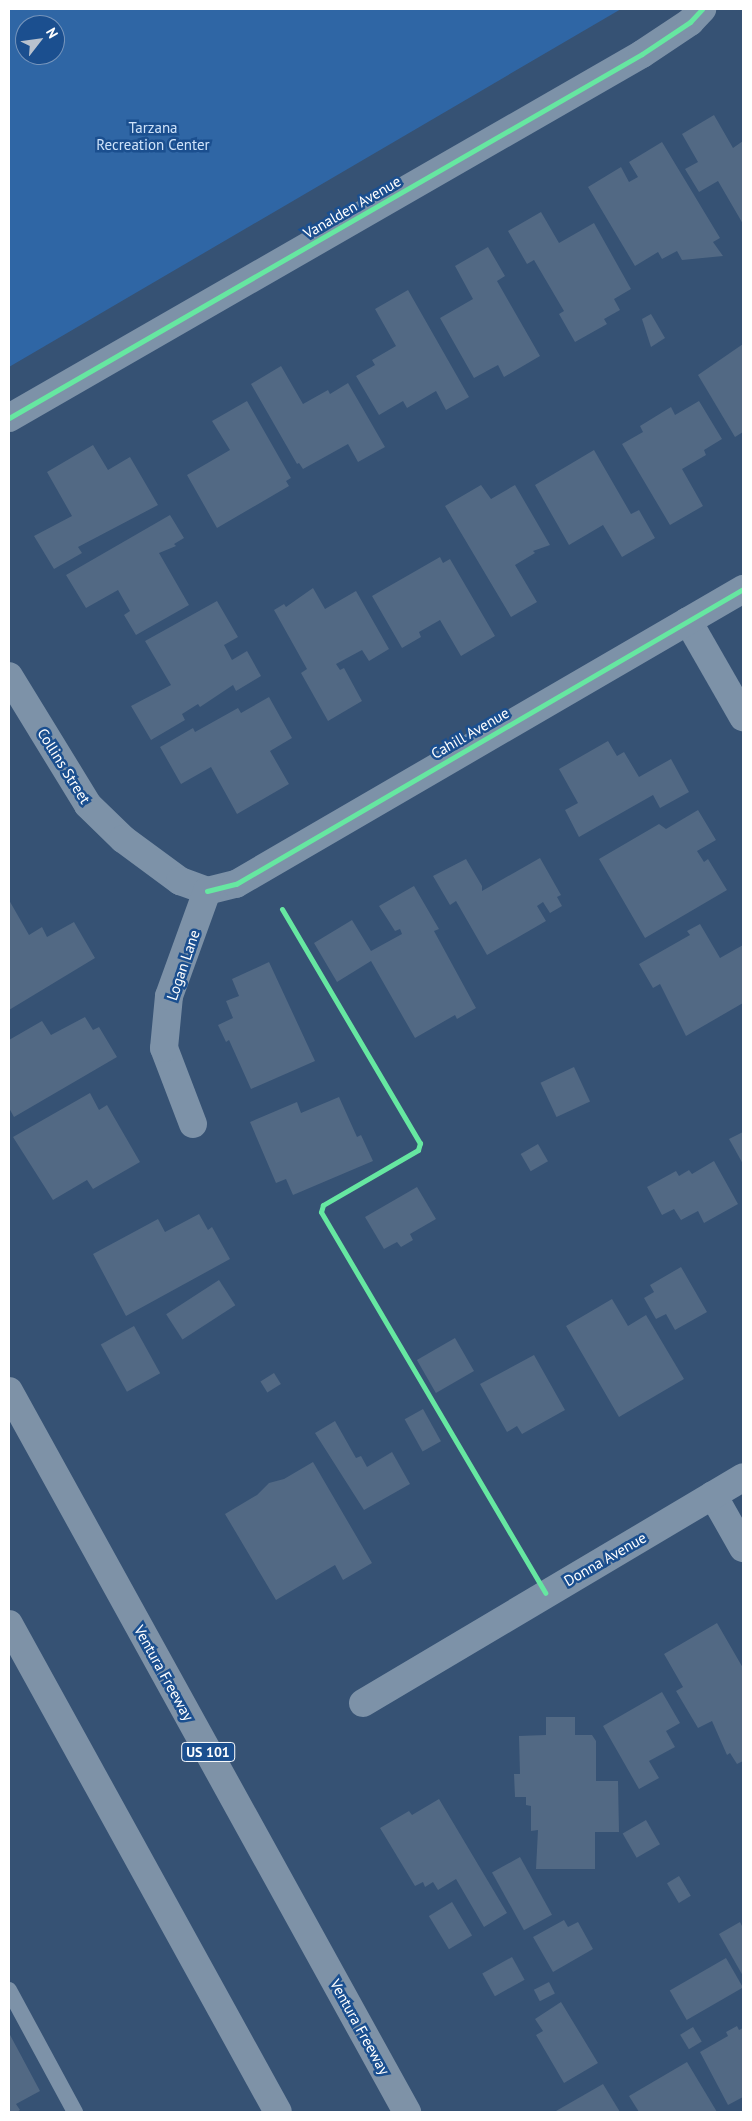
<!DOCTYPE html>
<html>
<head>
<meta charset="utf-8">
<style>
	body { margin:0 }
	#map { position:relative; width:752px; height:2121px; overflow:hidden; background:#365274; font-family:"PT Sans",sans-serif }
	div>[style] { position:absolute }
	.green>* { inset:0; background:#2f66a5 }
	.building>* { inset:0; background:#526984; transform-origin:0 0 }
	.lane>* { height:16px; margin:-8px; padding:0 8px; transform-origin:8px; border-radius:8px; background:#7d92a8 }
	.street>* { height:28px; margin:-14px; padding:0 14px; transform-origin:14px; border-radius:14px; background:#7d92a8 }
	.highway>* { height:28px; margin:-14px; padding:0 14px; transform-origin:14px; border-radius:14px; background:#7e92a7 }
	.cycleway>* { height:5px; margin:-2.5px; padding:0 2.5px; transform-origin:2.5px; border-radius:2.5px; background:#66e7a1 }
	span { translate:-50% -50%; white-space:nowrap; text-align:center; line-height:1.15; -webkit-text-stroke:5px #1b4f8f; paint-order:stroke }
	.shield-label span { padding:1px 4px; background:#1b4f8f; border:1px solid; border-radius:4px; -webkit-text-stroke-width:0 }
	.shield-label { font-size:14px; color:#fff; font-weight:700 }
	.park-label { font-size:15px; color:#cfe3fa }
	.street-label { font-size:15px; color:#fff }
	.frame { position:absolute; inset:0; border:10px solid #fff; pointer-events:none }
	.north { position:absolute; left:15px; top:15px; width:50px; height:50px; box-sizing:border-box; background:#1b4f8f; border:1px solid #7695bc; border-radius:50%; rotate:60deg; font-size:14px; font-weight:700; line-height:20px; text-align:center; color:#fff }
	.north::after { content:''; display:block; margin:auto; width:18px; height:22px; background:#b9c2ce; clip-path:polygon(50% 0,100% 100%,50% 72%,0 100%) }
</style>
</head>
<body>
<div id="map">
	<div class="green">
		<div style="clip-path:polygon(evenodd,9px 9px,621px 9px,9px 367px,9px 9px,25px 25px,55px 25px,55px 55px,25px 55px,25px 25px)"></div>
	</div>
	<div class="building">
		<div style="clip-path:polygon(714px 115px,733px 148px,743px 141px,743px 224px,718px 181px,699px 192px,685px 169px,698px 162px,682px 134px)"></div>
		<div style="clip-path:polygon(662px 142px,720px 238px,713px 242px,723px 256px,682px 260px,677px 251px,662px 259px,658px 252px,635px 266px,588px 187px,621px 167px,629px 182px,638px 177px,629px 162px)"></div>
		<div style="clip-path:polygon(541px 212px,559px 243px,594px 223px,631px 289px,614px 299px,620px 310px,604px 319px,607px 324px,575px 342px,559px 314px,564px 311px,534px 260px,527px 264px,508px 231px)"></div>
		<div style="clip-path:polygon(488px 247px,505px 276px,497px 281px,540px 356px,504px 377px,498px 365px,474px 378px,440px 318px,473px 299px,455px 266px)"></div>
		<div style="clip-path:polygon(408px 290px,469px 397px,446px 410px,436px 391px,407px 408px,403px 401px,379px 415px,356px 376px,375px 365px,372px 360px,396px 346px,375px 309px)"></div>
		<div style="clip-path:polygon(651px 314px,665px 338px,651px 347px,642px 319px)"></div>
		<div style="clip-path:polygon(743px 344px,743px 432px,735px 437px,698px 375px)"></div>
		<div style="clip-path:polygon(281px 366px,303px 404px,328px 390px,330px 394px,348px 383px,385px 447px,358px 462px,348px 444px,303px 469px,299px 463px,297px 464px,251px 384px)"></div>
		<div style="clip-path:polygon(247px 401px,291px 478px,286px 481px,289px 486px,217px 528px,187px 475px,230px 450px,212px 421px)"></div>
		<div style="clip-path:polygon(699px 401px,722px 439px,704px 450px,706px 455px,682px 469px,703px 506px,670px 525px,622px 444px,643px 432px,640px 426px,671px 407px,675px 415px)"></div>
		<div style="clip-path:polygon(93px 445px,108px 470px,130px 457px,158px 505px,78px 547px,82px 553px,54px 569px,34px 536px,72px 516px,47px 472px)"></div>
		<div style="clip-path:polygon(594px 450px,631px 514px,639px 510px,655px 538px,622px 557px,603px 525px,569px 545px,535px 485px)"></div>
		<div style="clip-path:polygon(481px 485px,491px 499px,515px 485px,550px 545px,533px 551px,535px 553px,515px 565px,537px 602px,511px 617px,445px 506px)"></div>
		<div style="clip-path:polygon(170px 515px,184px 538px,174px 544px,176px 546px,159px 553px,189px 605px,136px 635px,124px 615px,130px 611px,118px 590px,86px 608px,66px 575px)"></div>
		<div style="clip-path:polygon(440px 557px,443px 563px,450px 559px,495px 636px,461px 656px,440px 620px,419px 632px,421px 637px,402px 648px,372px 596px)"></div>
		<div style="clip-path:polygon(313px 588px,325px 609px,356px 591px,389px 649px,369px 661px,362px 650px,336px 664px,340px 670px,344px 668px,362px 701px,328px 721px,301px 673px,307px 669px,274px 610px,284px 604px,286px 607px)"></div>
		<div style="clip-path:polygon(217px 601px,238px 637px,224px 645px,232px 660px,247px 651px,261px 676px,236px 691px,233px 685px,200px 707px,198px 704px,182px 714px,185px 720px,151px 740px,131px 706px,171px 685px,145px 641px)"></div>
		<div style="clip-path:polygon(269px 697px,292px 738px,270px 751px,289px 784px,237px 814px,211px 767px,181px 784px,160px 747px,193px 728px,195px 732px,238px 708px,241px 713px)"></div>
		<div style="clip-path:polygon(608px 741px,617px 756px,624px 752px,639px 777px,671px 759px,689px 792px,660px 808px,653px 795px,579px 837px,565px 810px,578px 803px,559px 769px)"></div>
		<div style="clip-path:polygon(698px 810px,716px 840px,697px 851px,704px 862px,708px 859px,727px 890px,645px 938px,599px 859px,659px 824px,666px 829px)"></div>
		<div style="clip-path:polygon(540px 858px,561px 895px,557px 897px,562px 906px,550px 913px,543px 902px,537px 906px,546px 921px,487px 955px,456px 901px,450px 905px,433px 876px,466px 859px,482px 886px,482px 891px)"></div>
		<div style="clip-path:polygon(414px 886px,439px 929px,434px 931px,476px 1008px,457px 1019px,455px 1015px,415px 1038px,371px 961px,337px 982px,314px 943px,352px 920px,371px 951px,402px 934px,400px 929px,395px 931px,379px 906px)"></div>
		<div style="clip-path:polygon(9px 900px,29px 935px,42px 927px,47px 937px,74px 922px,95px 958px,9px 1010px)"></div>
		<div style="clip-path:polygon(700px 924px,720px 958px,743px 945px,743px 1003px,686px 1036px,660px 984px,653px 988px,639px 964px,690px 935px,687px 931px)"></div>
		<div style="clip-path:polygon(269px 962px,315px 1061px,251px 1089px,229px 1040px,226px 1042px,218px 1025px,233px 1018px,226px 1001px,239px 996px,232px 979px)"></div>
		<div style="clip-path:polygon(85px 1017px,93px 1030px,99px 1027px,117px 1057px,14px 1117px,9px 1108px,9px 1040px,42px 1021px,51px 1035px)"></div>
		<div style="left:574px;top:1067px;width:38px;height:37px;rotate:65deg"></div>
		<div style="clip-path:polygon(90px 1093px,99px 1110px,107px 1105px,140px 1162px,93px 1189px,87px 1180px,53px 1200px,13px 1137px)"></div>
		<div style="clip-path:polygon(339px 1097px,357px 1137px,361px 1135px,373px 1161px,293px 1195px,286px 1179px,276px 1183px,250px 1122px,297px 1102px,301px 1113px)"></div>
		<div style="clip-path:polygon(743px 1132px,743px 1164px,729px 1139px)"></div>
		<div style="left:538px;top:1144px;width:20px;height:20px;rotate:60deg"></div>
		<div style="clip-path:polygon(714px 1161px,738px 1204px,704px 1223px,698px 1211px,681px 1220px,674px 1209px,662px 1215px,647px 1187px,676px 1171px,679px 1176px,689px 1170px,692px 1174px)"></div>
		<div style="clip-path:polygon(417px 1187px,436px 1219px,410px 1234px,413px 1240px,401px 1247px,397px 1242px,384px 1249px,365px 1217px)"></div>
		<div style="clip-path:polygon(199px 1214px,208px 1230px,212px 1227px,230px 1259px,126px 1316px,93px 1254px,158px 1219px,165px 1232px)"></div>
		<div style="clip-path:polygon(681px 1267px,707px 1312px,675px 1330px,666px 1314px,656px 1319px,644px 1298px,654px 1292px,650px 1285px)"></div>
		<div style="left:219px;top:1280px;width:30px;height:63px;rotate:57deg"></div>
		<div style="clip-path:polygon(612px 1299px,628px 1326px,646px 1315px,684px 1379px,619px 1417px,566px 1326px)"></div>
		<div style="left:134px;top:1326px;width:54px;height:38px;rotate:61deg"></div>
		<div style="left:455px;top:1338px;width:38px;height:44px;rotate:60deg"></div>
		<div style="clip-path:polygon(534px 1355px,565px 1410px,522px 1434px,517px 1426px,507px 1432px,480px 1384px)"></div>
		<div style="left:274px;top:1373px;width:13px;height:16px;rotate:58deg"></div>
		<div style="left:423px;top:1409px;width:37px;height:21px;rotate:61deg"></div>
		<div style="clip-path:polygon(335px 1421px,356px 1458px,361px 1456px,367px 1467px,392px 1452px,410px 1484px,364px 1510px,315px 1433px)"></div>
		<div style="clip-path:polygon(313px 1462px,372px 1563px,343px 1580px,335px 1565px,276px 1600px,225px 1514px,257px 1495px,269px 1483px,284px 1479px)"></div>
		<div style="clip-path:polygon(717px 1623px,743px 1668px,743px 1761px,737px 1764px,730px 1753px,727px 1755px,712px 1721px,698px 1728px,676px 1691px,683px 1687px,664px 1654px)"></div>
		<div style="clip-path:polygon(662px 1692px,680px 1723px,666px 1731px,675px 1747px,649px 1761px,659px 1778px,639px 1789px,603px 1726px)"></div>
		<div style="clip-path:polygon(546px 1717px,575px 1717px,575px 1735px,592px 1735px,596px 1741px,596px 1781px,618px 1781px,619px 1832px,595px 1832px,595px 1869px,536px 1869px,538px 1830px,531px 1831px,531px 1806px,526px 1805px,526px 1797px,515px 1797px,514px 1774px,520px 1774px,519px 1736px,546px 1735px)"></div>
		<div style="clip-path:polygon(439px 1799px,507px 1913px,484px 1927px,456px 1879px,438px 1890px,433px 1882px,425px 1887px,423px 1882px,415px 1886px,380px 1828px,409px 1811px,412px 1815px)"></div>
		<div style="left:646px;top:1820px;width:28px;height:27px;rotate:60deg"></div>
		<div style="left:520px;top:1857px;width:66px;height:32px;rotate:61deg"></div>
		<div style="left:679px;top:1876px;width:23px;height:14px;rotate:59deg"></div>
		<div style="left:452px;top:1902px;width:39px;height:27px;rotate:59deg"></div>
		<div style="clip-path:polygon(564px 1920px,568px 1927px,578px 1922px,593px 1949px,553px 1972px,533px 1937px)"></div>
		<div style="clip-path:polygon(740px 1922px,743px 1928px,743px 1976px,719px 1934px)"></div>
		<div style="left:512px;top:1957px;width:26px;height:34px;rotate:61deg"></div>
		<div style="left:726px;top:1958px;width:34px;height:65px;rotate:60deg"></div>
		<div style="left:549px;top:1982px;width:13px;height:17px;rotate:63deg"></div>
		<div style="clip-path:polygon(561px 2002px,598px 2063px,564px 2083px,536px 2035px,543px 2031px,535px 2019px)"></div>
		<div style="clip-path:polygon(737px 2026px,739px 2030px,743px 2028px,743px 2097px,728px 2105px,700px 2052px,728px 2036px,726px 2032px)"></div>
		<div style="left:693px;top:2027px;width:17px;height:15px;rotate:59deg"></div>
		<div style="clip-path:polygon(9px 2033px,40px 2091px,16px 2104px,20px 2110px,17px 2112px,9px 2112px)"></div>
		<div style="clip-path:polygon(687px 2062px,717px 2112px,639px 2112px,629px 2096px)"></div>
		<div style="clip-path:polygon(603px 2084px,620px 2112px,557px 2112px,556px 2111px)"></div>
	</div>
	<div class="lane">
		<div style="left:9px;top:1990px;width:139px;rotate:61.6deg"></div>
	</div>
	<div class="street">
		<div style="left:9px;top:418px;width:730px;rotate:-29.9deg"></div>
		<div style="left:642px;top:54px;width:58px;rotate:-33.7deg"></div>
		<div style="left:690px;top:22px;width:18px;rotate:-47deg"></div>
		<div style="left:688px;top:621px;width:111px;rotate:60.2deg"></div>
		<div style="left:9px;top:676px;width:151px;rotate:58.5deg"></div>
		<div style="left:88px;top:805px;width:49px;rotate:44.2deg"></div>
		<div style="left:123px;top:839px;width:71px;rotate:36.4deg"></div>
		<div style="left:180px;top:881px;width:29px;rotate:20deg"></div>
		<div style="left:207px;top:891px;width:30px;rotate:-14deg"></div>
		<div style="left:236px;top:884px;width:587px;rotate:-30.19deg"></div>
		<div style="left:193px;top:1124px;width:81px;rotate:-110.9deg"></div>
		<div style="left:164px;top:1048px;width:52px;rotate:-84.5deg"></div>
		<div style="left:169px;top:996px;width:112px;rotate:-70.1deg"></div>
		<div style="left:713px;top:1495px;width:61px;rotate:60.5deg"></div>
		<div style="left:363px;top:1703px;width:442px;rotate:-30.7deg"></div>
	</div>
	<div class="highway">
		<div style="left:9px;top:1391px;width:824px;rotate:61.1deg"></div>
		<div style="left:9px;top:1624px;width:557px;rotate:61.14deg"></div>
	</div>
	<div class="cycleway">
		<div style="left:9px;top:418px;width:730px;rotate:-29.9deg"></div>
		<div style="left:642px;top:54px;width:58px;rotate:-33.7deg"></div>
		<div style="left:690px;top:22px;width:18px;rotate:-47deg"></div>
		<div style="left:207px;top:891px;width:30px;rotate:-14deg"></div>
		<div style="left:236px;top:884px;width:587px;rotate:-30.19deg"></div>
		<div style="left:282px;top:909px;width:272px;rotate:59.5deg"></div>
		<div style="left:420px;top:1143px;width:7px;rotate:106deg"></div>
		<div style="left:418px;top:1150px;width:110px;rotate:149.9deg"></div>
		<div style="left:323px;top:1205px;width:7px;rotate:106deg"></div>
		<div style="left:321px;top:1212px;width:442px;rotate:59.5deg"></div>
	</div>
	<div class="shield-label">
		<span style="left:208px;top:1752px">US 101</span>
	</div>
	<div class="park-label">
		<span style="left:153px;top:136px">Tarzana<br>Recreation Center</span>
	</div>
	<div class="street-label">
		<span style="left:352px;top:207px;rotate:-30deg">Vanalden Avenue</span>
		<span style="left:470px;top:733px;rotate:-30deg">Cahill Avenue</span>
		<span style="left:64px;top:766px;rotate:58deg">Collins Street</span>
		<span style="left:183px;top:965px;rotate:-71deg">Logan Lane</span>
		<span style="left:605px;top:1559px;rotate:-30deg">Donna Avenue</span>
		<span style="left:164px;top:1673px;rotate:61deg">Ventura Freeway</span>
		<span style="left:360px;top:2027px;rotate:61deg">Ventura Freeway</span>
	</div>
	<div class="frame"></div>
	<div class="north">N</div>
</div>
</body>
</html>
